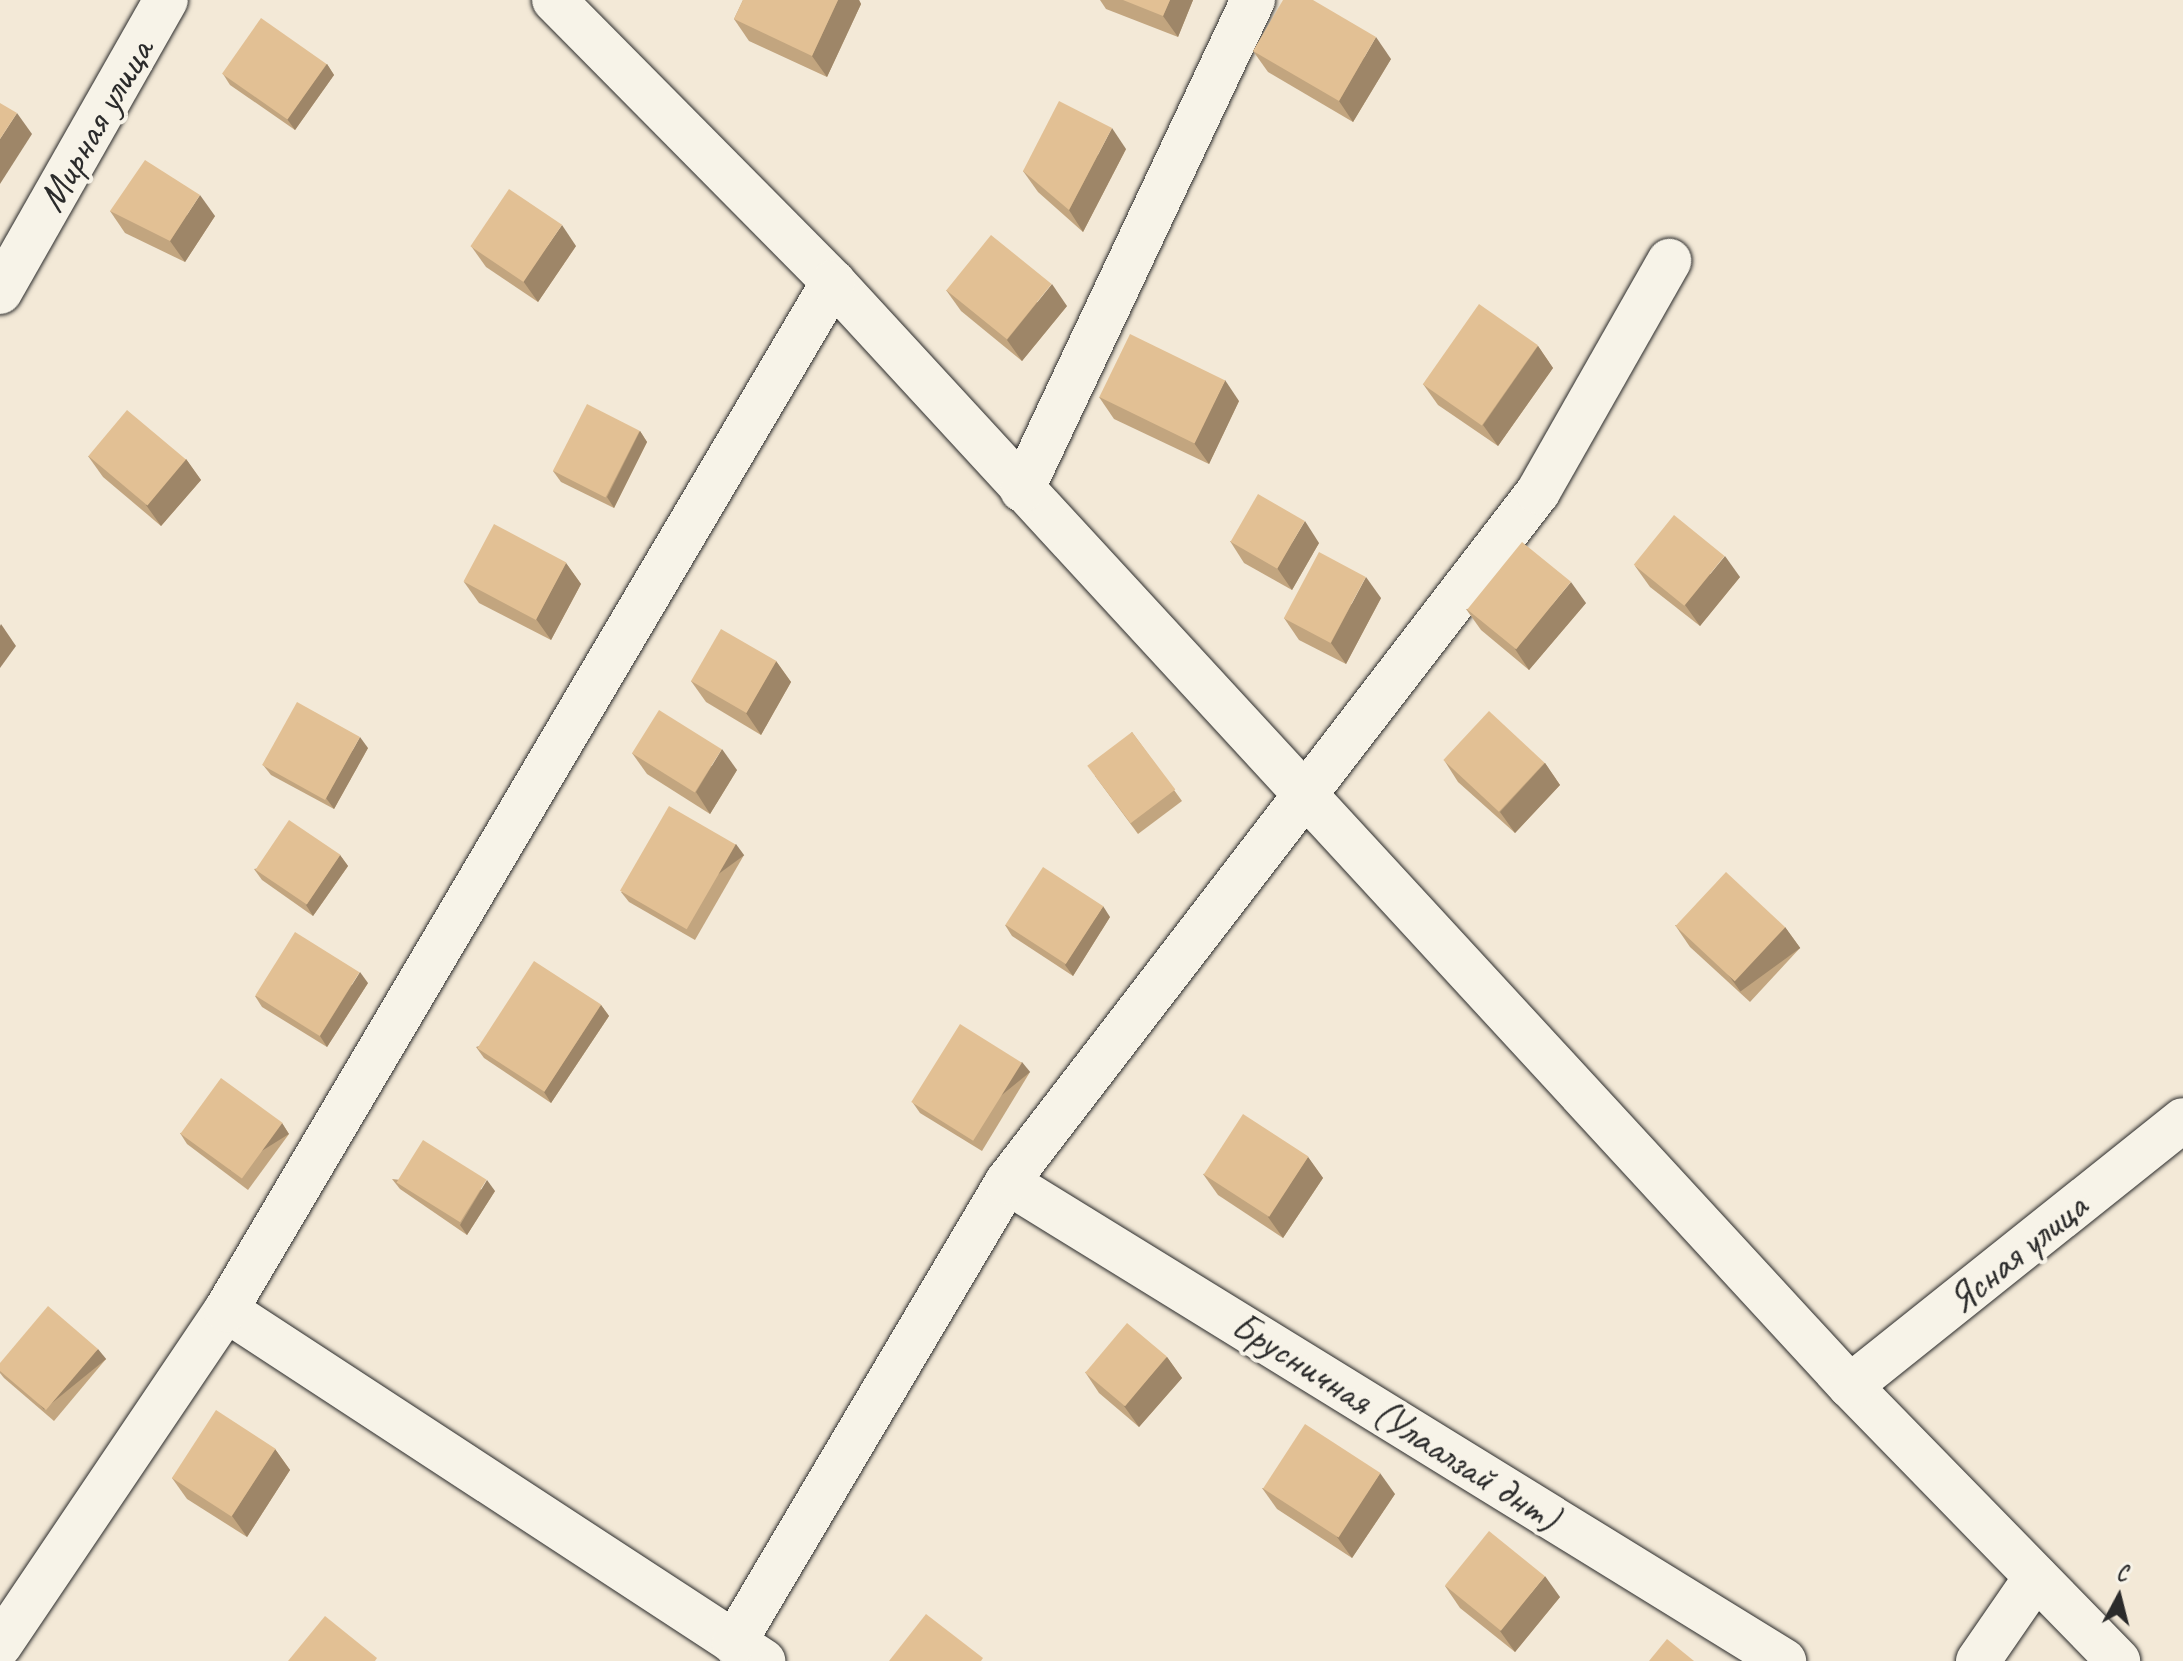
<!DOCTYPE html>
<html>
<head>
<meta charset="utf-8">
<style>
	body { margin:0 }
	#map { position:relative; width:2183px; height:1661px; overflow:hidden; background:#f3e9d7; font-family:Caveat,sans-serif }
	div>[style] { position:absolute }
	.roads { filter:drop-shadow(0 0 2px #2b2b2b) drop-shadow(0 0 2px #2b2b2b) }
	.minor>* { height:44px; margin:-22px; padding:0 22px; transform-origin:22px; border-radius:22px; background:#f7f3e8 }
	.wall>* { inset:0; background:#c2a57f }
	.shaded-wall>* { inset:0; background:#9e8668; transform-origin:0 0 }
	.building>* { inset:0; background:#e2c094; transform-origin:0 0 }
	span { translate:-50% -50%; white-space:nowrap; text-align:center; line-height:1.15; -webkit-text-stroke:8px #f7f3e8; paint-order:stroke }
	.street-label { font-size:40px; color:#2b2b2b }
	.north { position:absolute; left:2079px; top:1557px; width:80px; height:80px; -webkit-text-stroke:6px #f7f3e8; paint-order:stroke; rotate:7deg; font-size:22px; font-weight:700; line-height:32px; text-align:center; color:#2b2b2b }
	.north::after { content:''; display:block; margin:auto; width:28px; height:36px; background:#2b2b2b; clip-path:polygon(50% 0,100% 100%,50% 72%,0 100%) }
</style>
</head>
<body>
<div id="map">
	<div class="roads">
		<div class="minor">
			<div style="left:554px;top:0;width:397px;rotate:45.3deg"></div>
			<div style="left:833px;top:282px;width:1501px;rotate:47.35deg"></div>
			<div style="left:1850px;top:1386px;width:384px;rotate:45.7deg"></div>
			<div style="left:0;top:292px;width:336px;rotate:-60.4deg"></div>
			<div style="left:1022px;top:490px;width:542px;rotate:-64.76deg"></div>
			<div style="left:1007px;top:1182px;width:913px;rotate:31.65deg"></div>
			<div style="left:226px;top:1310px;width:642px;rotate:33.17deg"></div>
			<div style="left:1850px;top:1386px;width:426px;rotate:-38.6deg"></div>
			<div style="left:734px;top:1643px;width:536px;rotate:-59.37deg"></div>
			<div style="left:1007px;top:1182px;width:871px;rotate:-52.42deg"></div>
			<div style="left:1538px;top:492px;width:266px;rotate:-60.4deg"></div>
			<div style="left:0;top:1645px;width:404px;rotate:-56deg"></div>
			<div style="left:226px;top:1310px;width:1194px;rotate:-59.44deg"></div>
			<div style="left:1978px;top:1661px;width:102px;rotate:-55.4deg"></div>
		</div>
	</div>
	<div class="wall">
		<div style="clip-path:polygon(743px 0,859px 0,861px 4px,827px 77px,749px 41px,734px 19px)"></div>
		<div style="clip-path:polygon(1100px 0,1193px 0,1178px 37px,1106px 9px)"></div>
		<div style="clip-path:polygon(1253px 51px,1391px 59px,1353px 122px,1268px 72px)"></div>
		<div style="clip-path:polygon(327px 64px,334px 75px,295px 130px,230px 85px,223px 74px)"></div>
		<div style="clip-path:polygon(1126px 149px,1083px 232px,1038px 192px,1023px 171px)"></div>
		<div style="clip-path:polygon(110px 211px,215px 216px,185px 262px,125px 233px)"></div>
		<div style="clip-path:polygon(471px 246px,576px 246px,538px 302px,486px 267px)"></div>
		<div style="clip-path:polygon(946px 290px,1067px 306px,1022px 361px,961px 311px)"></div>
		<div style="clip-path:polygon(1538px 346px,1553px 368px,1498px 446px,1438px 405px,1423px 384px)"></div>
		<div style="clip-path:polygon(1099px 397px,1239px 401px,1209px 464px,1114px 419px)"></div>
		<div style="clip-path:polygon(640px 431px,647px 442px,614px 508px,561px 482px,553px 471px)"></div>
		<div style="clip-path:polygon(88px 456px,186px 459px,201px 480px,161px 526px,103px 477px)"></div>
		<div style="clip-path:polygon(1230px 541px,1319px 543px,1292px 590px,1244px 563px)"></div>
		<div style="clip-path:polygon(566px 563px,581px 584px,551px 640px,479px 603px,464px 582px)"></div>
		<div style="clip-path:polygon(1635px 566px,1740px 577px,1700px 626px,1650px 587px)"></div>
		<div style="clip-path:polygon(1381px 598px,1346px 664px,1299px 640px,1284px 618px)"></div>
		<div style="clip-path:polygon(1586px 603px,1529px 670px,1481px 630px,1466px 609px)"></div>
		<div style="clip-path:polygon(776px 661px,791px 682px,761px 735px,706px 702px,691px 681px)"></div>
		<div style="clip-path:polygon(1132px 732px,1182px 801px,1138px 834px,1095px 776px)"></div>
		<div style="clip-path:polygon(368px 748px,334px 809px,271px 775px,263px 765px)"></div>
		<div style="clip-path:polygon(632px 753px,737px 770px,710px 814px,647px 774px)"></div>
		<div style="clip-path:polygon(1444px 760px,1545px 763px,1560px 785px,1515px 833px,1458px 782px)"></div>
		<div style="clip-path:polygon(340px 855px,348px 866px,313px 916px,262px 880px,254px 869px)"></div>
		<div style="clip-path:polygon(744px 855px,695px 940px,629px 902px,621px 892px)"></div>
		<div style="clip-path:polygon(1110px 917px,1073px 976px,1012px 936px,1005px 925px)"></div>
		<div style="clip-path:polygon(1675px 925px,1785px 927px,1800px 948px,1750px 1002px,1690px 947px)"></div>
		<div style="clip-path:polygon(368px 983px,327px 1047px,262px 1007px,255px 996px)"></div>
		<div style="clip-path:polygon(601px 1005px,609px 1016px,551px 1103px,484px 1058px,476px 1047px)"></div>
		<div style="clip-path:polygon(1030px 1072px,982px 1151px,920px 1113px,913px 1103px)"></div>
		<div style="clip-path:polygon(282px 1123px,289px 1134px,248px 1190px,187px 1144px,180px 1133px)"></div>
		<div style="clip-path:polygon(1308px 1157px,1323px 1178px,1283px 1238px,1218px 1195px,1203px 1174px)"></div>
		<div style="clip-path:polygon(392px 1179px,495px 1191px,467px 1235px,400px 1189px)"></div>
		<div style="clip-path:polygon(1167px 1357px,1182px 1378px,1139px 1427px,1099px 1393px,1085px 1372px)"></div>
		<div style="clip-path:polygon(106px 1359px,54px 1421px,4px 1378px,0 1373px,0 1363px)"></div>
		<div style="clip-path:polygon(275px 1449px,290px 1470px,247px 1537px,187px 1499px,172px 1478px)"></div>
		<div style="clip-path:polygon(1262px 1488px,1395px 1494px,1352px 1558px,1277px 1509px)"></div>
		<div style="clip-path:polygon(1445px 1586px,1560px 1597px,1515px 1652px,1460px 1608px)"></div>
	</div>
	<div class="shaded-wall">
		<div style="clip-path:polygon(838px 0,859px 0,861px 4px,827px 77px,812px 56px)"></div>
		<div style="clip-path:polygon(1170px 0,1193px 0,1178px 37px,1163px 16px)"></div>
		<div style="clip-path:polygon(1376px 37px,1391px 59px,1353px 122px,1339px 101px)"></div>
		<div style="clip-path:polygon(327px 64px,334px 75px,295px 130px,287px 119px)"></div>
		<div style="clip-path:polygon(17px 113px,32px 134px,0 184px,0 139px)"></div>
		<div style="clip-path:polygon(1112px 128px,1126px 149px,1083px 232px,1069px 210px)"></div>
		<div style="clip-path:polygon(200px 195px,215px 216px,185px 262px,170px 241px)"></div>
		<div style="clip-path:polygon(562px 225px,576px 246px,538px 302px,523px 281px)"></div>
		<div style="clip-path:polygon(1052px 284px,1067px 306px,1022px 361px,1007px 340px)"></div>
		<div style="clip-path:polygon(1538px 346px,1553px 368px,1498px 446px,1483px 425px)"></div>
		<div style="clip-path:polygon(1225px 380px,1239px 401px,1209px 464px,1194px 443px)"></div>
		<div style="clip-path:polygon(640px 431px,647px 442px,614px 508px,607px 497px)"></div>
		<div style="clip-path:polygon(186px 459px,201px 480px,161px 526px,146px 505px)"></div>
		<div style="clip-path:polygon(1305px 521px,1319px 543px,1292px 590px,1277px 568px)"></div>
		<div style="clip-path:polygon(1725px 556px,1740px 577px,1700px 626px,1685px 605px)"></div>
		<div style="clip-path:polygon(566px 563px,581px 584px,551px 640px,536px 619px)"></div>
		<div style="clip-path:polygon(1366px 577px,1381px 598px,1346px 664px,1331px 643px)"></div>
		<div style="clip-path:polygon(1571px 582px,1586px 603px,1529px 670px,1515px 649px)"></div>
		<div style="clip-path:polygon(1px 624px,16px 646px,0 668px,0 626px)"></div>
		<div style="clip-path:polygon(776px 661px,791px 682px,761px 735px,746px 713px)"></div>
		<div style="clip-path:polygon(360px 737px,368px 748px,334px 809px,326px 798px)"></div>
		<div style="clip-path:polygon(722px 749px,737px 770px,710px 814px,696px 792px)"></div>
		<div style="clip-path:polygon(1545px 763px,1560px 785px,1515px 833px,1500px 812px)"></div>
		<div style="left:736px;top:844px;width:14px;height:99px;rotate:54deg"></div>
		<div style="clip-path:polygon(340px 855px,348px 866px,313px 916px,306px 905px)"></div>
		<div style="clip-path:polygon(1103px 906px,1110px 917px,1073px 976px,1065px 965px)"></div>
		<div style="left:1785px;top:927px;width:26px;height:74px;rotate:54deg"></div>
		<div style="clip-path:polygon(360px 972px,368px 983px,327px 1047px,320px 1036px)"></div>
		<div style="clip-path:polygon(601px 1005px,609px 1016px,551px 1103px,544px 1092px)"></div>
		<div style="left:1022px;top:1062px;width:13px;height:91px;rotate:51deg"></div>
		<div style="left:282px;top:1123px;width:13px;height:69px;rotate:58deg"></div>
		<div style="clip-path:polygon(1308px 1157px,1323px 1178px,1283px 1238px,1268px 1217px)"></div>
		<div style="clip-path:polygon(487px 1180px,495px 1191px,467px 1235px,460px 1225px)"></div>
		<div style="left:98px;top:1349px;width:13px;height:80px;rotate:51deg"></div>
		<div style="clip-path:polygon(1167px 1357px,1182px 1378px,1139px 1427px,1124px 1406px)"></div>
		<div style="clip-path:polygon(275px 1449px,290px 1470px,247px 1537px,232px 1516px)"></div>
		<div style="clip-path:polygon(1380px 1473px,1395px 1494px,1352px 1558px,1337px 1537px)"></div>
		<div style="clip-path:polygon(1545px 1576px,1560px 1597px,1515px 1652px,1500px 1631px)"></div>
	</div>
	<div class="building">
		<div style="clip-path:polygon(743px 0,838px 0,812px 56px,734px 19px)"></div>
		<div style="clip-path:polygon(1123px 0,1170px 0,1163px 16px)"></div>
		<div style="clip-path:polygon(1283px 0,1313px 0,1376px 37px,1339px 101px,1253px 51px)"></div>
		<div style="left:261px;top:18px;width:80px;height:68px;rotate:35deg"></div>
		<div style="clip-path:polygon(1059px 101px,1112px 128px,1069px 210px,1023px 171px)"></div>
		<div style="clip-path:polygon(0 103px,17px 113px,0 139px)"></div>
		<div style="clip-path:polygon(145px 160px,200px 195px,170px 241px,110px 211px)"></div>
		<div style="left:509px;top:189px;width:64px;height:69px;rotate:34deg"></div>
		<div style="left:991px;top:235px;width:78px;height:71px;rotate:39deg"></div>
		<div style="left:1479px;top:304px;width:72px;height:98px;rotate:35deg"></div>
		<div style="left:1130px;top:334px;width:106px;height:70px;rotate:26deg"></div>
		<div style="left:587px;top:404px;width:59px;height:75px;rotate:27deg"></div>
		<div style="left:127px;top:410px;width:77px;height:60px;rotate:40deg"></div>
		<div style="left:1258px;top:494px;width:54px;height:55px;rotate:30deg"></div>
		<div style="left:1674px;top:515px;width:65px;height:64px;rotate:39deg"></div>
		<div style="left:494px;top:524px;width:82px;height:65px;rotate:28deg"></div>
		<div style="left:1522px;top:542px;width:63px;height:87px;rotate:39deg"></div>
		<div style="left:1319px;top:552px;width:53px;height:75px;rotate:28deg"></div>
		<div style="left:721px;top:629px;width:64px;height:60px;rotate:30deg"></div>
		<div style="left:297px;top:702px;width:72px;height:72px;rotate:29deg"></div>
		<div style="left:659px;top:710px;width:74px;height:51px;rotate:32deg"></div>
		<div style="left:1489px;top:711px;width:76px;height:67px;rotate:43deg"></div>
		<div style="left:1132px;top:732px;width:72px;height:56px;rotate:53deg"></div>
		<div style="left:669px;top:806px;width:77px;height:98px;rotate:30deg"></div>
		<div style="left:289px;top:820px;width:62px;height:60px;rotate:34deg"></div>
		<div style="left:1043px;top:867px;width:72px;height:69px;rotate:33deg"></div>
		<div style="left:1726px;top:872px;width:81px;height:74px;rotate:43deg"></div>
		<div style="left:295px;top:932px;width:76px;height:75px;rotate:32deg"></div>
		<div style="left:534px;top:961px;width:80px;height:104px;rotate:33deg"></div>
		<div style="left:960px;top:1024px;width:73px;height:92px;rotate:32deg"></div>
		<div style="left:221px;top:1078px;width:76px;height:69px;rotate:36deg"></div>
		<div style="left:1243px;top:1114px;width:78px;height:72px;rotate:33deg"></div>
		<div style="left:423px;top:1140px;width:75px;height:50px;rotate:32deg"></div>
		<div style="clip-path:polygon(48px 1306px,98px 1349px,46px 1410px,0 1371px,0 1363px)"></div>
		<div style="left:1127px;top:1323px;width:52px;height:65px;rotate:40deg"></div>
		<div style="left:216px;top:1410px;width:71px;height:81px;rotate:33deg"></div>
		<div style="left:1305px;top:1424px;width:90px;height:77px;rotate:33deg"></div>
		<div style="left:1489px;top:1531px;width:72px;height:70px;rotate:39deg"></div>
		<div style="clip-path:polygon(926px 1614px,983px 1658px,981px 1661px,889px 1661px)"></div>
		<div style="clip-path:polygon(325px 1616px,377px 1658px,375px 1661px,288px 1661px)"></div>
		<div style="clip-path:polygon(1667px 1639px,1694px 1661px,1649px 1661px)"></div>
	</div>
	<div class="street-label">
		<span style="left:95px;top:125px;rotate:-60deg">Мирная улица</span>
		<span style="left:2017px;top:1253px;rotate:-39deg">Ясная улица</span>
		<span style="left:1396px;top:1421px;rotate:32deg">Брусничная (Улаалзай днт)</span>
	</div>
	<div class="north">С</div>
</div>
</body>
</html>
